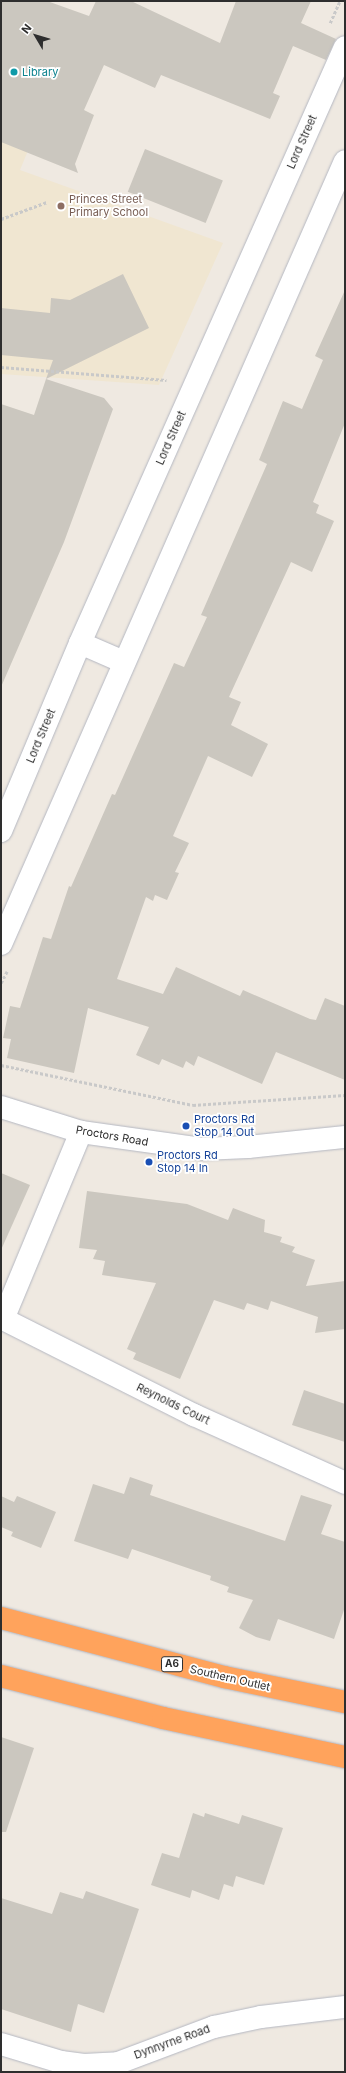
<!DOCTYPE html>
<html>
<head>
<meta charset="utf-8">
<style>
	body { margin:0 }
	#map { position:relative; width:346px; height:2073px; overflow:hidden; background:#efe9e1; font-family:Inter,sans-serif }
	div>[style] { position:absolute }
	.education>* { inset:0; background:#f0e6d1 }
	.building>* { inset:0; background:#cbc7bf; transform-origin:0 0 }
	.path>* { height:2.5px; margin-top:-1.25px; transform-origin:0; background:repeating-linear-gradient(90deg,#c9c9c9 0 3px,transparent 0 5px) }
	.roads { filter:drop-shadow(0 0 1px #b4b7c1) drop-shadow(0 0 1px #b4b7c1) }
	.minor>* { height:22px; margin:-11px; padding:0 11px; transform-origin:11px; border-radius:11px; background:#fff }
	.highway>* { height:22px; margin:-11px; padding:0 11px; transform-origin:11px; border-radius:11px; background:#ffa35c }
	.dots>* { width:11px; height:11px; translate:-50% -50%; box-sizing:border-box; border:2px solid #fff; border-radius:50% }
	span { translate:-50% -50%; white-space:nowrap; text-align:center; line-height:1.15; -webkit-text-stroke:3.5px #fff; paint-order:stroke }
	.shield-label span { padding:1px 3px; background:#fff; border:1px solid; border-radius:3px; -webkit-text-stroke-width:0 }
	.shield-label { font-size:10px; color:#2e2e2e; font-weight:700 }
	.culture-label { font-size:11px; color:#0d838f }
	.left { translate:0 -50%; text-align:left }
	.street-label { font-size:11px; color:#2e2e2e }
	.education-label { font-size:11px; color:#785e54 }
	.transit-label { font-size:11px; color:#164399 }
	.frame { position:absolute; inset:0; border:2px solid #2e2e2e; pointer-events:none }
	.north { position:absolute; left:16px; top:16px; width:40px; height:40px; -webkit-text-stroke:3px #fff; paint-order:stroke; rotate:308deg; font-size:11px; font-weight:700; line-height:16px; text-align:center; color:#2e2e2e }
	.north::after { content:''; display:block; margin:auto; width:14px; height:18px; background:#2e2e2e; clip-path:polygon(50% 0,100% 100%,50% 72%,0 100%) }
</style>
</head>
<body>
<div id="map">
	<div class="education">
		<div style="clip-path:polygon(1px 13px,72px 44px,20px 170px,223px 243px,159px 385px,1px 374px)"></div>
	</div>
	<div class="building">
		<div style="clip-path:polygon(1px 1px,47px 1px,89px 16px,96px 1px,131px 1px,220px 43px,236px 1px,311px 1px,301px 23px,336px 39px,326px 60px,293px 46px,273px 93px,280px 96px,270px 119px,161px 75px,155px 88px,104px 65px,84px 110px,94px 115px,75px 164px,78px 173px,1px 142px)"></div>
		<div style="left:145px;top:149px;width:84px;height:46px;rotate:22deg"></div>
		<div style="clip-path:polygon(123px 274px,149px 328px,46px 379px,53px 360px,1px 355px,1px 308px,50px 313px,51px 298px,70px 300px)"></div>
		<div style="clip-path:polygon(345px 290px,345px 423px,313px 502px,319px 505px,316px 513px,334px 521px,312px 572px,291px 562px,229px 697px,241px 702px,231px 725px,268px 744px,252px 777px,208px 756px,173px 836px,189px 843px,175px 872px,179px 873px,167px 900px,155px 895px,153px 901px,146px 897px,117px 979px,163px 994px,176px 967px,240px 996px,243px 990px,310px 1019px,316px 1020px,325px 998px,345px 1006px,345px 1080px,276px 1052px,262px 1084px,198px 1056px,194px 1066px,186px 1061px,183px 1068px,162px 1059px,159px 1065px,136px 1055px,149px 1027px,88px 1008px,74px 1073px,7px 1058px,11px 1039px,3px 1038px,10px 1006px,20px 1008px,43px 937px,51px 939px,69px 886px,71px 887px,112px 794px,115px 795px,174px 663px,184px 667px,207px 617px,201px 615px,267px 464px,259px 460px,283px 401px,302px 409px,323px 360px,315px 356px)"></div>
		<div style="clip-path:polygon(46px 379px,104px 398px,113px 409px,64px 542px,1px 687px,1px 404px,34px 415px)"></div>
		<div style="clip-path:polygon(1px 1173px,30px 1185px,1px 1250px)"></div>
		<div style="clip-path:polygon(87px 1191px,187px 1204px,228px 1220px,233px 1208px,265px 1220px,264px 1232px,282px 1237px,280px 1242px,295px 1247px,292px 1252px,315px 1260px,306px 1286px,345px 1281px,345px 1329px,315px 1333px,318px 1317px,271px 1301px,268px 1310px,247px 1303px,244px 1310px,214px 1300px,180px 1379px,133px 1359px,136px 1353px,127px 1349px,156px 1283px,102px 1275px,105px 1261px,93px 1259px,97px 1250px,79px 1248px)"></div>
		<div style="clip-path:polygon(304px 1390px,345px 1404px,345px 1442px,292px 1425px)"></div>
		<div style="clip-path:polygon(130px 1477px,153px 1485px,150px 1495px,285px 1541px,301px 1495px,332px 1505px,321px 1534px,345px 1542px,345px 1607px,334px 1639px,278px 1619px,270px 1641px,256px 1637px,239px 1628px,253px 1600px,227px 1592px,229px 1587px,210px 1580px,211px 1576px,132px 1549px,128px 1559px,74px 1541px,93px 1484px,124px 1494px)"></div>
		<div style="clip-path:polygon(1px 1496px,14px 1502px,17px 1496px,56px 1512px,41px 1548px,11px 1536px,13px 1532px,1px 1527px)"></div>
		<div style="clip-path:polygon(1px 1737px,34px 1748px,6px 1832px,1px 1832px)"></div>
		<div style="clip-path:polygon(193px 1813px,204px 1817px,205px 1813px,239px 1824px,242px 1815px,283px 1828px,264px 1885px,236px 1876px,233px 1887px,224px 1884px,219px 1900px,192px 1890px,190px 1898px,151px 1885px,162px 1853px,179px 1858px)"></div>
		<div style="clip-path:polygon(86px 1891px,139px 1909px,104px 2013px,78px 2004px,71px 2032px,1px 2009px,1px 1898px,52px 1914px,60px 1892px,83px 1899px)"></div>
	</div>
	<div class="path">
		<div style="left:330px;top:23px;width:24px;rotate:-66deg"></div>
		<div style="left:1px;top:219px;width:49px;rotate:-20.3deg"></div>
		<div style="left:1px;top:367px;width:166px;rotate:4.5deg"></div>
		<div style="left:1px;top:983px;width:13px;rotate:-63deg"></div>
		<div style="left:1px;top:1065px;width:196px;rotate:11.8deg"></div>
		<div style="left:193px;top:1105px;width:152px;rotate:-3.8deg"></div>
	</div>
	<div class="roads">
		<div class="minor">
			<div style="left:80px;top:643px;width:48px;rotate:23.4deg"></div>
			<div style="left:1px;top:831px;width:204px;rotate:-67.2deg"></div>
			<div style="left:80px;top:643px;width:652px;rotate:-66.03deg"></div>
			<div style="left:1px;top:944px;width:855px;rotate:-66.28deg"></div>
			<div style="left:1px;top:1107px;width:84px;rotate:17.4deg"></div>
			<div style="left:81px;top:1132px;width:122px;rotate:8deg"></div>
			<div style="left:202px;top:1149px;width:46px;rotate:-2.5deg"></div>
			<div style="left:248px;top:1147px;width:98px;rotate:-5.9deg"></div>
			<div style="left:81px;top:1132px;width:203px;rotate:112.6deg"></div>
			<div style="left:3px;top:1319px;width:214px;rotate:26.7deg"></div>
			<div style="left:194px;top:1415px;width:166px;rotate:24.2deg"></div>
			<div style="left:1px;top:2044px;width:63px;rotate:16.7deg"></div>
			<div style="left:61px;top:2062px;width:23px;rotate:7deg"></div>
			<div style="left:84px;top:2065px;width:34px;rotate:-3deg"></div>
			<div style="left:118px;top:2063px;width:103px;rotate:-20.6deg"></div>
			<div style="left:214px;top:2027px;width:48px;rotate:-12deg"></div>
			<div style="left:261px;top:2017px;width:85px;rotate:-6.8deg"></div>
		</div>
		<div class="highway">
			<div style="left:1px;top:1618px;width:231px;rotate:14.8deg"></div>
			<div style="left:224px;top:1677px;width:124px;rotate:11.7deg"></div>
			<div style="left:1px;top:1676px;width:167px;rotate:14.5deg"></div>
			<div style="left:163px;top:1718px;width:186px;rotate:12.1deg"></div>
		</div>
	</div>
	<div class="dots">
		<div style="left:14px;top:72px;background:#0f9aa8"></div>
		<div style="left:61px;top:206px;background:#8d6e63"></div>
		<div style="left:186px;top:1126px;background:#1a4fb4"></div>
		<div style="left:149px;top:1162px;background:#1a4fb4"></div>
	</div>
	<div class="shield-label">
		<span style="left:172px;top:1664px">A6</span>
	</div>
	<div class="culture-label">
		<span class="left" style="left:22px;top:72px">Library</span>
	</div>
	<div class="street-label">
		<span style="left:302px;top:142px;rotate:-66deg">Lord Street</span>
		<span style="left:171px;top:438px;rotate:-66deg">Lord Street</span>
		<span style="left:41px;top:736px;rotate:-67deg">Lord Street</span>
		<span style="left:112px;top:1136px;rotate:10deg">Proctors Road</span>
		<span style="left:173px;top:1404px;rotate:26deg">Reynolds Court</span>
		<span style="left:230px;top:1678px;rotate:13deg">Southern Outlet</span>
		<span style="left:172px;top:2042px;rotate:-20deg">Dynnyrne Road</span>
	</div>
	<div class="education-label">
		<span class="left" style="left:69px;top:206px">Princes Street<br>Primary School</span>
	</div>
	<div class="transit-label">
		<span class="left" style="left:194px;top:1126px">Proctors Rd<br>Stop 14 Out</span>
		<span class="left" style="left:157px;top:1162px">Proctors Rd<br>Stop 14 In</span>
	</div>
	<div class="frame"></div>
	<div class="north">N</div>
</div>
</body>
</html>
